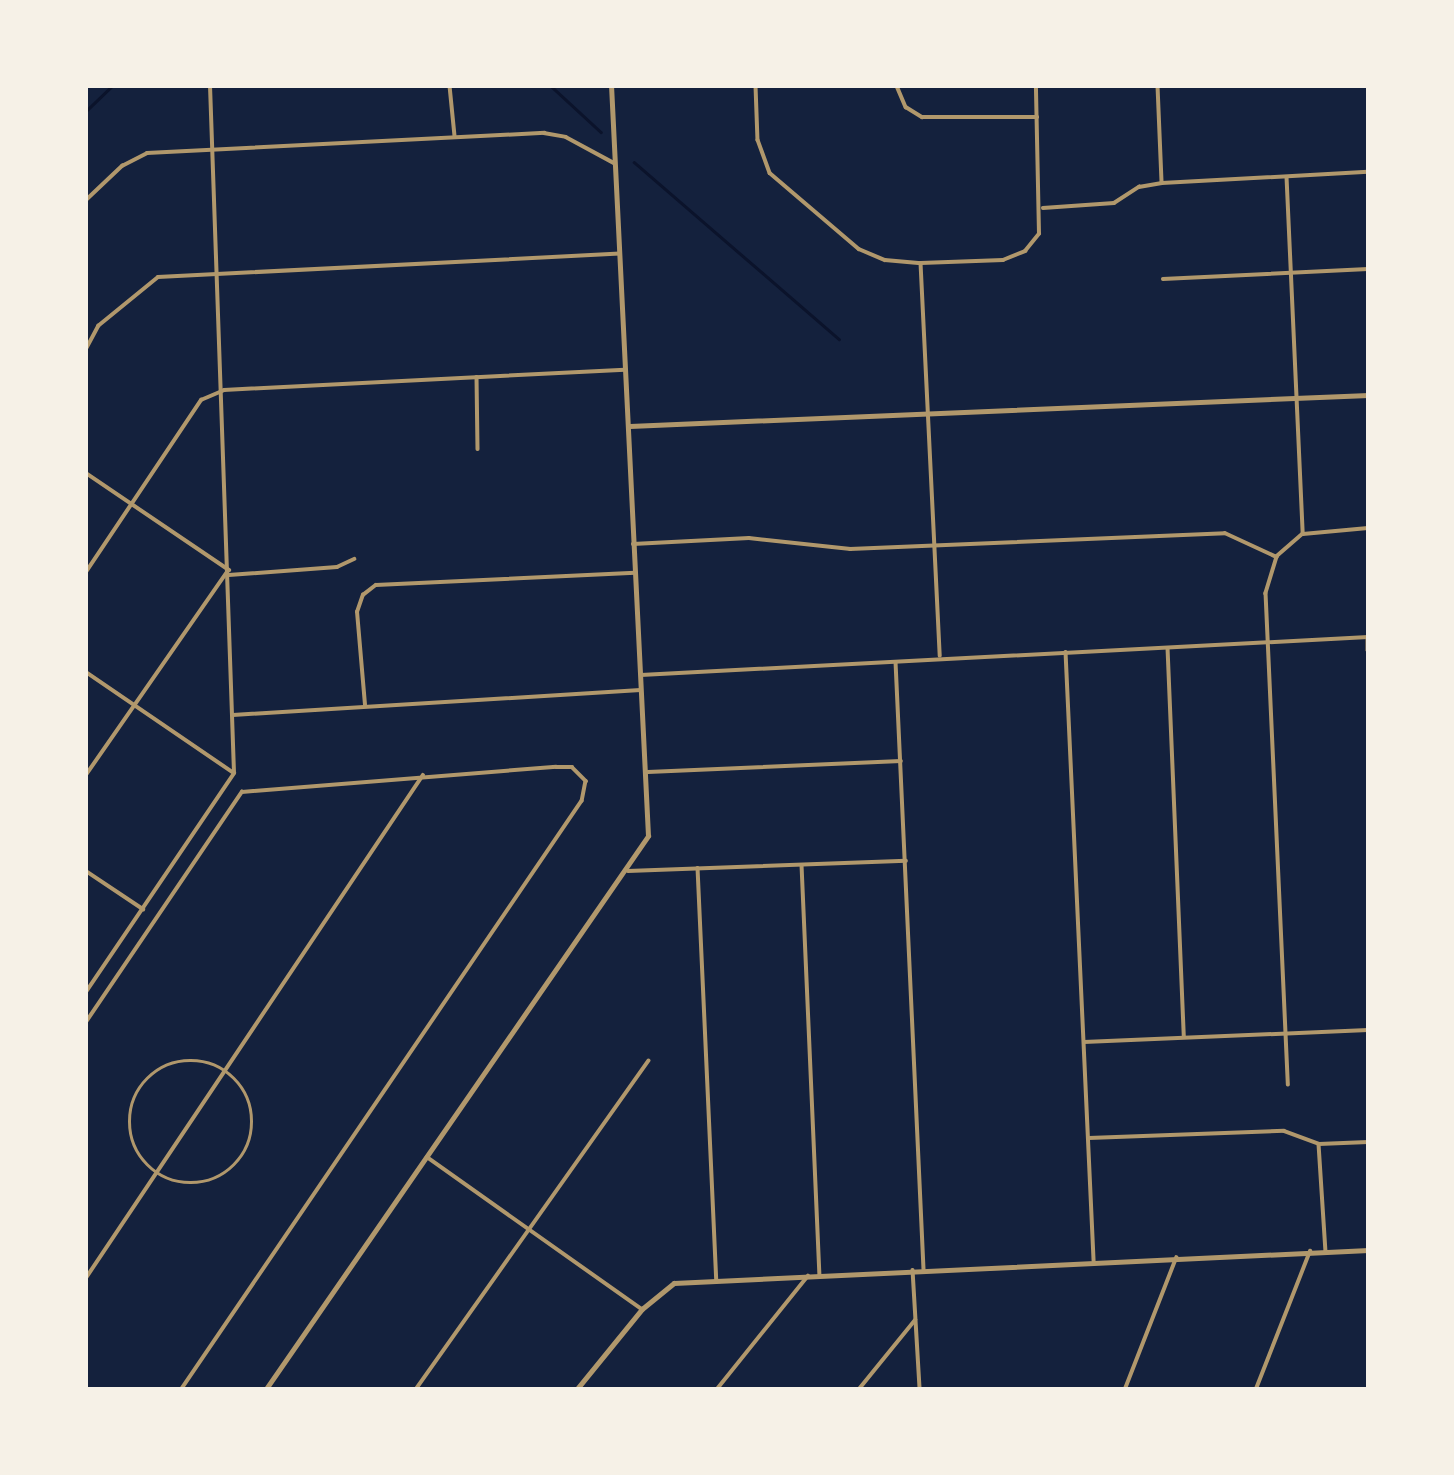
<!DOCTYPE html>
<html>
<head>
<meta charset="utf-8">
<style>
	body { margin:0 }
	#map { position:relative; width:1454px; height:1475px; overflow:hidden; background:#14213d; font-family:Raleway,sans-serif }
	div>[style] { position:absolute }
	.stream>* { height:2.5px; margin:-1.25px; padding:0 1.25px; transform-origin:1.25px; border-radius:1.25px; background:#0b132b }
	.minor>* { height:3.5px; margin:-1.75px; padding:0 1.75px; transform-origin:1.75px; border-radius:1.75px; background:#b1986c }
	.minor>.ring { margin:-1.75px; padding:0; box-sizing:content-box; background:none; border:3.5px solid #b1986c; border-radius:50% }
	.tertiary>* { height:4.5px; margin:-2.25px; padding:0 2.25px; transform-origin:2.25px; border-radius:2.25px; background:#b1986c }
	span { translate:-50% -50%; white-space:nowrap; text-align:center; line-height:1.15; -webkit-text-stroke:5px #f6f1e7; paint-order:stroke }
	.frame { position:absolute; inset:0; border:88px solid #f6f1e7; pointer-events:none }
</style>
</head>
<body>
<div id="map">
	<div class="stream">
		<div style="left:551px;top:86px;width:68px;rotate:42.6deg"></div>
		<div style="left:86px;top:111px;width:36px;rotate:-44deg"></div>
		<div style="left:634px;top:162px;width:271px;rotate:40.8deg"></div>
	</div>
	<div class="minor">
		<div style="left:450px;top:86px;width:50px;rotate:84.3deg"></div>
		<div style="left:756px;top:86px;width:54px;rotate:87.9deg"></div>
		<div style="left:758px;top:140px;width:35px;rotate:70deg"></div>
		<div style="left:770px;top:173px;width:117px;rotate:40.5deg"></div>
		<div style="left:859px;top:249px;width:28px;rotate:23deg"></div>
		<div style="left:885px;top:260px;width:36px;rotate:5deg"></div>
		<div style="left:921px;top:263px;width:82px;rotate:-2.1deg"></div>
		<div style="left:1003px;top:260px;width:24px;rotate:-22deg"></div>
		<div style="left:1025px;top:251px;width:22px;rotate:-51deg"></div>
		<div style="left:1039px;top:234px;width:148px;rotate:-91.2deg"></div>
		<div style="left:897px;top:86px;width:23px;rotate:67deg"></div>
		<div style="left:906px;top:107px;width:19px;rotate:32deg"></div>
		<div style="left:922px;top:117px;width:115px"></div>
		<div style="left:1158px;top:86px;width:97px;rotate:87.6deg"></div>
		<div style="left:1287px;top:177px;width:357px;rotate:87.4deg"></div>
		<div style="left:1303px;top:534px;width:35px;rotate:139deg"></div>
		<div style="left:1277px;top:557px;width:38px;rotate:107deg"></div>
		<div style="left:1266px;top:593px;width:492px;rotate:87.4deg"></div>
		<div style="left:86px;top:200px;width:50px;rotate:-43.4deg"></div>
		<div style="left:122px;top:166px;width:28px;rotate:-27deg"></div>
		<div style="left:147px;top:153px;width:398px;rotate:-2.9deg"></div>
		<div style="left:544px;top:133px;width:22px;rotate:10deg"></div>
		<div style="left:566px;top:137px;width:55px;rotate:28.4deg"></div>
		<div style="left:1043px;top:208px;width:71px;rotate:-4deg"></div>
		<div style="left:1114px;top:203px;width:30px;rotate:-33deg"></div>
		<div style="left:1139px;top:187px;width:23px;rotate:-10deg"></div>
		<div style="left:1162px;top:183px;width:206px;rotate:-3.1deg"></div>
		<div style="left:921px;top:263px;width:393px;rotate:87.2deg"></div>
		<div style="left:1163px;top:279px;width:205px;rotate:-2.8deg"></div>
		<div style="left:86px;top:349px;width:26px;rotate:-62deg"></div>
		<div style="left:98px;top:326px;width:77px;rotate:-39.2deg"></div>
		<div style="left:158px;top:277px;width:462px;rotate:-2.9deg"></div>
		<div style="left:477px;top:377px;width:72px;rotate:89.2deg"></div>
		<div style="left:86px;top:473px;width:173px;rotate:34.1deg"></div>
		<div style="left:229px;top:570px;width:251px;rotate:124.8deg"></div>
		<div style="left:1303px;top:534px;width:65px;rotate:-5.3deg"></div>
		<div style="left:633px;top:544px;width:116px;rotate:-3deg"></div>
		<div style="left:749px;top:538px;width:102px;rotate:6.2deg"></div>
		<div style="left:850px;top:549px;width:375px;rotate:-2.4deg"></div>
		<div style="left:1225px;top:533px;width:57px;rotate:24.8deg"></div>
		<div style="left:86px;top:572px;width:207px;rotate:-56.2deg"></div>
		<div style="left:201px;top:400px;width:25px;rotate:-23deg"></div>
		<div style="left:224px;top:390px;width:401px;rotate:-2.9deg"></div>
		<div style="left:229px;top:575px;width:108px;rotate:-4.2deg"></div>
		<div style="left:337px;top:567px;width:19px;rotate:-25deg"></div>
		<div style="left:1368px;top:637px;width:13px;rotate:90deg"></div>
		<div style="left:1168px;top:648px;width:389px;rotate:87.6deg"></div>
		<div style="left:1066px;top:652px;width:609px;rotate:87.36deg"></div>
		<div style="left:896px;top:662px;width:609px;rotate:87.36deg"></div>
		<div style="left:86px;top:672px;width:179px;rotate:34.3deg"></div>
		<div style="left:641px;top:675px;width:728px;rotate:-2.99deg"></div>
		<div style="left:365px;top:705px;width:93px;rotate:-94.9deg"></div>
		<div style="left:357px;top:612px;width:18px;rotate:-71deg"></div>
		<div style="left:363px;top:595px;width:16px;rotate:-38deg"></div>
		<div style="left:376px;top:585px;width:259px;rotate:-2.7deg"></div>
		<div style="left:233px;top:715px;width:408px;rotate:-3.5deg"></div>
		<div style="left:648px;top:772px;width:253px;rotate:-2.5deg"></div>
		<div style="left:802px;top:865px;width:411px;rotate:87.5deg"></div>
		<div style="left:698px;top:868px;width:412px;rotate:87.4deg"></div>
		<div style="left:86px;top:871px;width:69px;rotate:33.7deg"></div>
		<div style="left:628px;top:871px;width:278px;rotate:-2.1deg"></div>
		<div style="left:86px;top:992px;width:264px;rotate:-55.9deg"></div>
		<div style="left:234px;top:773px;width:687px;rotate:-92deg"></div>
		<div style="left:86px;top:1022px;width:278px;rotate:-55.9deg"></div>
		<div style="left:242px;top:792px;width:315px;rotate:-4.6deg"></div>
		<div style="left:556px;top:767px;width:16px"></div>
		<div style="left:572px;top:767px;width:20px;rotate:45deg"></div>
		<div style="left:586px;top:781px;width:20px;rotate:101deg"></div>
		<div style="left:582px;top:801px;width:711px;rotate:124.23deg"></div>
		<div style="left:1084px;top:1042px;width:284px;rotate:-2.4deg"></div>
		<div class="ring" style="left:130px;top:1061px;width:118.5px;height:118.5px"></div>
		<div style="left:1089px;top:1138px;width:195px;rotate:-2.1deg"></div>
		<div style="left:1284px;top:1131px;width:37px;rotate:20deg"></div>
		<div style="left:1319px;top:1144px;width:49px;rotate:-2.3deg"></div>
		<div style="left:1319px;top:1144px;width:108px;rotate:86.3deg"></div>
		<div style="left:427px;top:1157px;width:263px;rotate:35.3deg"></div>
		<div style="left:913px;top:1270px;width:119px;rotate:86.6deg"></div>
		<div style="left:86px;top:1278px;width:605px;rotate:-56.18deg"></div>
		<div style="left:416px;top:1389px;width:402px;rotate:-54.7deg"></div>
		<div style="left:717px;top:1389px;width:145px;rotate:-51.2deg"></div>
		<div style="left:859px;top:1389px;width:89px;rotate:-50.9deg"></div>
		<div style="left:1125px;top:1389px;width:141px;rotate:-68.7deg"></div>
		<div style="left:1256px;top:1389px;width:148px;rotate:-68.6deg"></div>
	</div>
	<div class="tertiary">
		<div style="left:630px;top:426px;width:739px;rotate:-2.41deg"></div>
		<div style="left:266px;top:1389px;width:672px;rotate:-55.36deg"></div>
		<div style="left:648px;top:836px;width:751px;rotate:-92.82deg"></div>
		<div style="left:577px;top:1389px;width:103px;rotate:-50.9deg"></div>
		<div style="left:642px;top:1309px;width:41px;rotate:-39.1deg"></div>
		<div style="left:674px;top:1283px;width:695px;rotate:-2.72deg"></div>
	</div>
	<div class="frame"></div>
</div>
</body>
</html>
